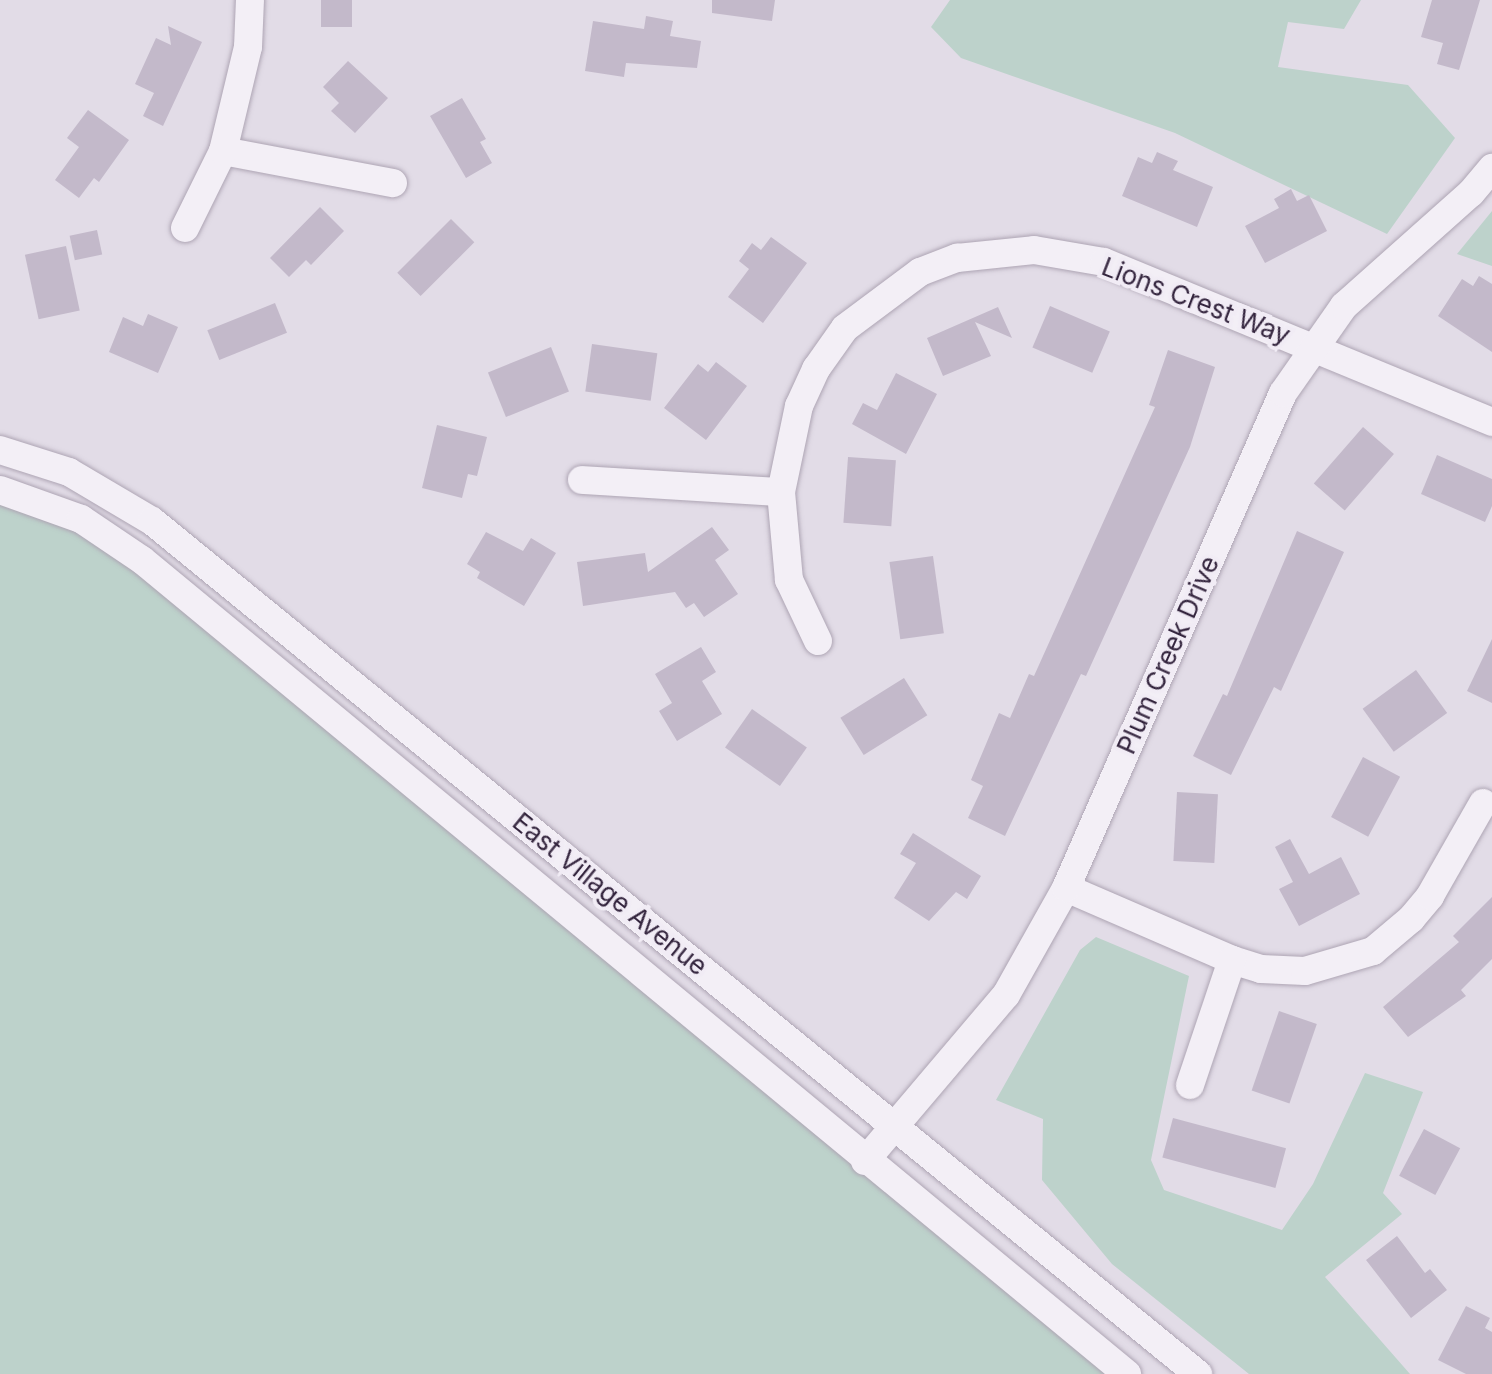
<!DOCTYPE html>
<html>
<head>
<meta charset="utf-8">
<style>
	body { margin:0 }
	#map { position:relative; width:1492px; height:1374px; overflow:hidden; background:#e2dce7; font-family:Inter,sans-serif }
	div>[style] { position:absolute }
	.green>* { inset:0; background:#bdd2cb }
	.building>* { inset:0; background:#c3b9ca; transform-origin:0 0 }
	.roads { filter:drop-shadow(0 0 2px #aea5b4) drop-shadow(0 0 2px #aea5b4) }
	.minor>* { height:28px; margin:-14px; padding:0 14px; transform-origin:14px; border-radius:14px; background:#f3eff6 }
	span { translate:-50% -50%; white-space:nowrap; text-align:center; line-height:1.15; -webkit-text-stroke:8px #f1ecf5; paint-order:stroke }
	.street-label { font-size:26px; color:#34253e }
</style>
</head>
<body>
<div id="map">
	<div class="green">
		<div style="clip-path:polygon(950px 0,1361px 0,1344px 29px,1288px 22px,1278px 67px,1408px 85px,1455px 138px,1387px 234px,1175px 133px,961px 58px,931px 27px)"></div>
		<div style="clip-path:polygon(1492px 211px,1492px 266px,1457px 254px)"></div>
		<div style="clip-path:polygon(0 490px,81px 519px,1127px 1374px,0 1374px)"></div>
		<div style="clip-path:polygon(1096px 937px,1189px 976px,1151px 1160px,1164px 1190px,1282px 1230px,1313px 1184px,1365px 1073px,1423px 1092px,1383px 1193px,1402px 1214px,1325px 1277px,1410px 1374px,1249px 1374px,1112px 1264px,1042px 1180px,1043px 1119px,996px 1100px,1080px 950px)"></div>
	</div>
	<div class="building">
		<div style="left:321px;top:0;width:31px;height:27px"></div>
		<div style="clip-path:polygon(712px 0,775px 0,772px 21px,712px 13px)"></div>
		<div style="clip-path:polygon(1432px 0,1480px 0,1459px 70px,1437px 64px,1443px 43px,1421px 37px)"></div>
		<div style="clip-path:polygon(646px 16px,673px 21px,670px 36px,701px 41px,697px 68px,626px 63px,624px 77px,585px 71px,593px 21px,644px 29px)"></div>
		<div style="clip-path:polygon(168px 26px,202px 42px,163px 126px,143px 116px,154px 93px,135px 84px,156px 38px,171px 45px)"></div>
		<div style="clip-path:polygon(348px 61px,388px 98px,355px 133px,331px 111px,339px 103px,323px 87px)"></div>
		<div style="clip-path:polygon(462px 98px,486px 139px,480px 142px,492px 163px,466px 178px,430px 116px)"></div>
		<div style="clip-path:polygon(88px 110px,129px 140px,99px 182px,94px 178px,79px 198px,55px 180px,79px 147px,67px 138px)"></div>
		<div style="clip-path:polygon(1157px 152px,1178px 161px,1173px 170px,1213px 187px,1197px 227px,1122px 196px,1138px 157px,1152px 163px)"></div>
		<div style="clip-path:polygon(1291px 189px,1297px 201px,1309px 195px,1327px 231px,1265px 263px,1245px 226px,1279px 208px,1274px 199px)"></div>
		<div style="clip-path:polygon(320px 207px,344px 231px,311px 265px,306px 260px,289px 277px,270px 258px)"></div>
		<div style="left:451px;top:219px;width:33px;height:76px;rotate:45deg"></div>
		<div style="left:97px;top:230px;width:25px;height:28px;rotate:78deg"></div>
		<div style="clip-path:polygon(771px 237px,807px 263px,763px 323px,728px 297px,749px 269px,739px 261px,752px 243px,761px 250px)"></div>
		<div style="left:66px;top:246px;width:66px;height:42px;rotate:78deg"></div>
		<div style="clip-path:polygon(1479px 276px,1492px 284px,1492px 352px,1438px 316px,1462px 279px,1473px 286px)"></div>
		<div style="left:275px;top:303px;width:32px;height:73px;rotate:68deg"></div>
		<div style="left:1050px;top:306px;width:65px;height:45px;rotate:23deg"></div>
		<div style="clip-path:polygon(998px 307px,1012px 338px,975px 322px,991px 356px,943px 376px,927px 338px)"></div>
		<div style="clip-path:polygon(148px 314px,178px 327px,158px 373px,109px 352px,123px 317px,143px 326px)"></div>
		<div style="left:592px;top:344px;width:66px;height:48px;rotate:8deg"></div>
		<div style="left:551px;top:347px;width:48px;height:68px;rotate:68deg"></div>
		<div style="clip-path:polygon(1168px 350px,1215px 367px,1190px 447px,1086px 676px,1081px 674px,1005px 836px,968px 818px,983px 786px,971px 780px,999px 713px,1010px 718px,1029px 674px,1034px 676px,1155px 407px,1149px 405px)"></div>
		<div style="clip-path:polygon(716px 362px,747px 386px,706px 440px,664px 408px,698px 364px,708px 372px)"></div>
		<div style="clip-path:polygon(896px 373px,937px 394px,906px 454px,852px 424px,863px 403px,877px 410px)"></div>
		<div style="clip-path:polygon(437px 425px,487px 437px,477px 476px,468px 474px,462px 498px,422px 488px)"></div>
		<div style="left:1363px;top:427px;width:41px;height:75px;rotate:41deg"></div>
		<div style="clip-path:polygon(1437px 455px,1492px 479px,1492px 506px,1485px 522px,1421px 494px)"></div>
		<div style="left:848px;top:457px;width:48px;height:66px;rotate:4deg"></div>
		<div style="clip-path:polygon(712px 527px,729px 550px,715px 560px,738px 594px,704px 617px,694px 603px,686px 608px,675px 592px,583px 606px,577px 562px,645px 553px,648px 572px)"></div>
		<div style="clip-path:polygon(1297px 531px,1344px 552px,1281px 691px,1274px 687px,1231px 775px,1193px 756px,1223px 694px,1227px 696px)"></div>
		<div style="clip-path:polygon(486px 532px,523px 551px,531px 538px,556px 553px,524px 606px,477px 578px,480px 572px,467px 564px)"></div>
		<div style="left:933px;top:556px;width:78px;height:44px;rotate:82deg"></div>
		<div style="clip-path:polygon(1492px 639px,1492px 703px,1467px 691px)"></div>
		<div style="clip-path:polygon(701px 647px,716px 672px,702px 681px,722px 714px,677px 741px,659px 711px,672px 703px,655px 674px)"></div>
		<div style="left:1416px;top:670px;width:53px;height:66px;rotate:54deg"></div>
		<div style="left:904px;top:678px;width:44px;height:75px;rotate:58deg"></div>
		<div style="left:752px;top:709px;width:67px;height:47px;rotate:35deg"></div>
		<div style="left:1363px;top:757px;width:42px;height:68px;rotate:28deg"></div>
		<div style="left:1177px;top:792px;width:41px;height:69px;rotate:3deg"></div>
		<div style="clip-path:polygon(913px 833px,981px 876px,967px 899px,956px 892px,929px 921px,894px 898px,916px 863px,900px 854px)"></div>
		<div style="clip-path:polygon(1290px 839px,1309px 874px,1341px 857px,1360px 894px,1299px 926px,1279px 889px,1293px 882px,1275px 847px)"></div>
		<div style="clip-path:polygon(1492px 897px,1492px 959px,1461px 990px,1466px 996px,1408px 1037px,1383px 1007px,1459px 942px,1453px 936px)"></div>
		<div style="left:1279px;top:1011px;width:40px;height:84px;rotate:19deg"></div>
		<div style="left:1173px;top:1118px;width:117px;height:41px;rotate:15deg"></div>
		<div style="left:1424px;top:1129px;width:41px;height:53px;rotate:28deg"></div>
		<div style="clip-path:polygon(1397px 1236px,1425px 1273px,1430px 1269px,1447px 1290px,1411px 1318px,1366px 1260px)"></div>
		<div style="clip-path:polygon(1466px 1306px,1490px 1318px,1485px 1328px,1492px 1332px,1492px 1374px,1466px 1374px,1438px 1360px)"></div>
	</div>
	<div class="roads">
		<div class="minor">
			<div style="left:223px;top:151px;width:173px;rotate:10.7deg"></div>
			<div style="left:185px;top:228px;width:86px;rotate:-63.7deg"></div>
			<div style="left:223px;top:151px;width:107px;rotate:-76.5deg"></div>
			<div style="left:248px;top:47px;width:47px;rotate:-87.6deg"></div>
			<div style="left:0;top:450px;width:72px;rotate:17.7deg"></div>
			<div style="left:69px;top:472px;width:96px;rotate:30.6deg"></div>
			<div style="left:152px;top:521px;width:1350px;rotate:39.2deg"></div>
			<div style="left:582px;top:480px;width:199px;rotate:3.5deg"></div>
			<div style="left:0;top:490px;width:86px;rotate:19.7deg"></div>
			<div style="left:81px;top:519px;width:73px;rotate:33.9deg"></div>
			<div style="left:142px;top:560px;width:1278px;rotate:39.57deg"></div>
			<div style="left:818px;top:641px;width:68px;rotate:-115.4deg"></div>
			<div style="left:789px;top:580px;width:88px;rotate:-95.2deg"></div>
			<div style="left:781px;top:492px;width:88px;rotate:-78.2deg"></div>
			<div style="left:799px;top:406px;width:41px;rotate:-65.3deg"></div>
			<div style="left:816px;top:369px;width:50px;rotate:-54.7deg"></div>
			<div style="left:845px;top:328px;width:94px;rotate:-36.7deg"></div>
			<div style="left:920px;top:272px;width:40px;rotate:-21deg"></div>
			<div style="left:957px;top:258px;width:77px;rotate:-5.9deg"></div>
			<div style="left:1034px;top:250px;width:71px;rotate:9.7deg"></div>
			<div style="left:1104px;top:262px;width:420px;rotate:22.4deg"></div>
			<div style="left:1066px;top:888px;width:181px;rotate:23.4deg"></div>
			<div style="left:1232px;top:960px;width:30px;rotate:17deg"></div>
			<div style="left:1261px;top:969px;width:44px;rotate:2.6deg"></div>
			<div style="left:1305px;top:971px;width:71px;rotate:-16.4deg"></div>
			<div style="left:1373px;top:951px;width:50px;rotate:-40.1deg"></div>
			<div style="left:1411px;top:919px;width:30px;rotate:-50deg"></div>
			<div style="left:1430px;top:896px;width:107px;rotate:-60.3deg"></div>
			<div style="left:1190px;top:1085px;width:132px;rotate:-71.4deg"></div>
			<div style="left:865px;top:1161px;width:218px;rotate:-49.7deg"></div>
			<div style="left:1006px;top:995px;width:123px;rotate:-60.7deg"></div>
			<div style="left:1066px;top:888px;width:540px;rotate:-66.33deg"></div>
			<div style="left:1283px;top:393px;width:106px;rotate:-55deg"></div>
			<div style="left:1344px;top:306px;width:170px;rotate:-41.7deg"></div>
			<div style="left:1471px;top:193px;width:33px;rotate:-50deg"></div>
		</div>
	</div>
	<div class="street-label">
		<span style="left:1196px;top:301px;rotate:21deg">Lions Crest Way</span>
		<span style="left:1168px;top:655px;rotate:-66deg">Plum Creek Drive</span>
		<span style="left:610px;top:894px;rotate:39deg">East Village Avenue</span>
	</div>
</div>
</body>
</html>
